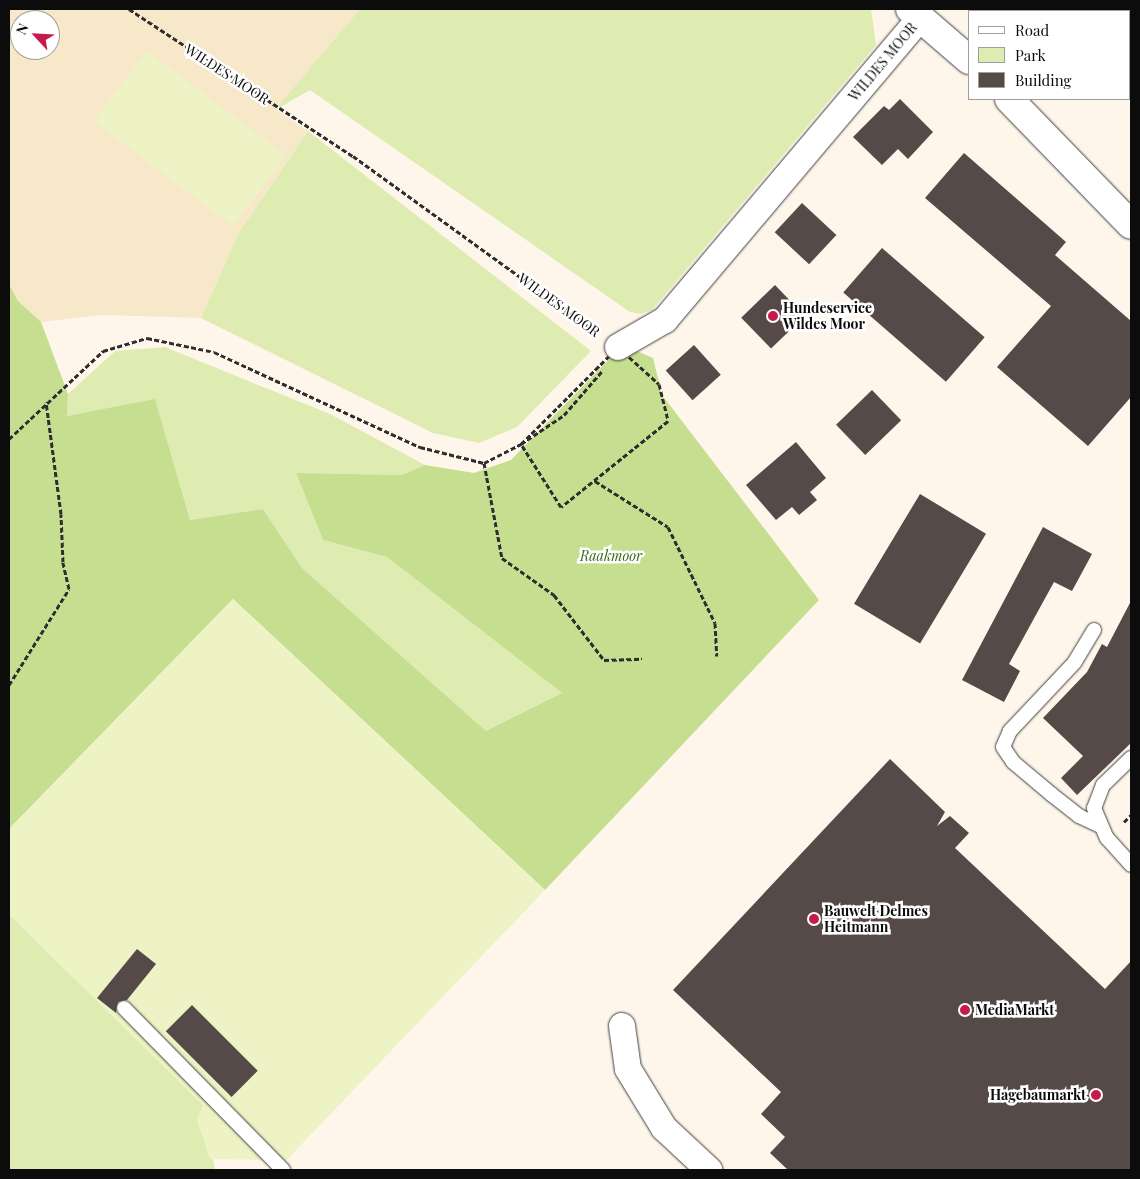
<!DOCTYPE html>
<html>
<head>
<meta charset="utf-8">
<style>
	body { margin:0 }
	#map { position:relative; width:1140px; height:1179px; overflow:hidden; background:#fff6eb; font-family:"Playfair Display",serif }
	div>[style] { position:absolute }
	.farmland>* { inset:0; background:#f7e8c9 }
	.green>* { inset:0; background:#deecb1 }
	.forest>* { inset:0; background:#c5de8f }
	.pitch>* { inset:0; background:#edf3c4; transform-origin:0 0 }
	.building>* { inset:0; background:#554a47; transform-origin:0 0 }
	.path>* { height:3px; margin-top:-1.5px; transform-origin:0; background:repeating-linear-gradient(90deg,#2e2e2e 0 5px,transparent 0 7.5px) }
	.roads { filter:drop-shadow(0 0 1px #3f3f3f) drop-shadow(0 0 1px #3f3f3f) }
	.service>* { height:14px; margin:-7px; padding:0 7px; transform-origin:7px; border-radius:7px; background:#fff }
	.minor>* { height:26px; margin:-13px; padding:0 13px; transform-origin:13px; border-radius:13px; background:#fff }
	.tertiary>* { height:28px; margin:-14px; padding:0 14px; transform-origin:14px; border-radius:14px; background:#fff }
	.dots>* { width:14px; height:14px; translate:-50% -50%; box-sizing:border-box; border:2px solid #fff; border-radius:50% }
	span { translate:-50% -50%; white-space:nowrap; text-align:center; line-height:1.15; -webkit-text-stroke:5px #fff; paint-order:stroke }
	.street-label { font-size:14px; color:#0c0c0c }
	.poi-label { font-size:14px; color:#0c0c0c; font-weight:700 }
	.left { translate:0 -50%; text-align:left }
	.right { translate:-100% -50%; text-align:right }
	.park-label { font-size:14px; color:#3b6818; font-style:italic }
	.frame { position:absolute; inset:0; border:10px solid #0c0c0c; pointer-events:none }
	.legend { position:absolute; left:968px; top:10px; width:162px; height:90px; box-sizing:border-box; background:#fff; border:1px solid #9e9e9e; margin:0; padding:6px 9px; list-style:none; font-size:15px; color:#0c0c0c }
	.legend li { display:flex; align-items:center; gap:10px; height:25px }
	.legend b { width:25px; border:1px solid #9e9e9e }
	.north { position:absolute; left:10px; top:10px; width:50px; height:50px; box-sizing:border-box; background:#fff; border:1px solid #9e9e9e; border-radius:50%; rotate:295deg; font-size:14px; font-weight:700; line-height:20px; text-align:center; color:#0c0c0c }
	.north::after { content:''; display:block; margin:auto; width:18px; height:22px; background:#c7194a; clip-path:polygon(50% 0,100% 100%,50% 72%,0 100%) }
</style>
</head>
<body>
<div id="map">
	<div class="farmland">
		<div style="clip-path:polygon(evenodd,9px 9px,360px 9px,276px 110px,308px 131px,238px 234px,201px 318px,102px 315px,41px 322px,18px 301px,9px 284px,9px 9px,20px 20px,50px 20px,50px 50px,20px 50px,20px 20px)"></div>
	</div>
	<div class="green">
		<div style="clip-path:polygon(360px 9px,871px 9px,876px 45px,652px 310px,641px 314px,630px 312px,310px 90px,275px 110px)"></div>
		<div style="clip-path:polygon(308px 131px,591px 351px,517px 427px,479px 443px,433px 433px,201px 318px,238px 234px)"></div>
		<div style="clip-path:polygon(165px 347px,330px 414px,425px 465px,402px 475px,296px 473px,323px 540px,387px 557px,562px 693px,486px 731px,302px 568px,263px 509px,190px 520px,155px 400px,67px 416px,68px 394px,115px 351px)"></div>
		<div style="clip-path:polygon(9px 914px,203px 1105px,215px 1170px,9px 1170px)"></div>
	</div>
	<div class="forest">
		<div style="clip-path:polygon(9px 284px,18px 301px,41px 322px,68px 394px,67px 416px,155px 399px,190px 520px,263px 509px,302px 568px,486px 731px,562px 693px,387px 557px,323px 540px,296px 473px,402px 475px,425px 465px,474px 473px,511px 460px,623px 345px,653px 358px,662px 395px,819px 600px,545px 890px,233px 599px,9px 829px)"></div>
	</div>
	<div class="pitch">
		<div style="left:147px;top:51px;width:174px;height:88px;rotate:37deg"></div>
		<div style="clip-path:polygon(233px 599px,545px 890px,277px 1170px,265px 1160px,210px 1159px,197px 1120px,203px 1105px,9px 914px,9px 829px)"></div>
	</div>
	<div class="building">
		<div style="clip-path:polygon(900px 99px,933px 132px,908px 159px,898px 149px,882px 165px,853px 137px,884px 106px,889px 110px)"></div>
		<div style="clip-path:polygon(964px 153px,1066px 242px,1055px 255px,1131px 321px,1131px 397px,1088px 446px,997px 367px,1051px 306px,925px 198px)"></div>
		<div style="left:802px;top:203px;width:47px;height:40px;rotate:43deg"></div>
		<div style="left:882px;top:248px;width:136px;height:59px;rotate:41deg"></div>
		<div style="left:775px;top:285px;width:43px;height:47px;rotate:46deg"></div>
		<div style="left:694px;top:345px;width:40px;height:38px;rotate:48deg"></div>
		<div style="left:872px;top:390px;width:42px;height:50px;rotate:46deg"></div>
		<div style="clip-path:polygon(796px 442px,826px 478px,810px 492px,817px 500px,799px 515px,792px 507px,776px 520px,746px 485px)"></div>
		<div style="left:920px;top:494px;width:77px;height:128px;rotate:31deg"></div>
		<div style="clip-path:polygon(1043px 527px,1092px 554px,1072px 591px,1054px 582px,1009px 664px,1020px 671px,1004px 702px,962px 680px)"></div>
		<div style="clip-path:polygon(1131px 601px,1131px 743px,1077px 795px,1061px 778px,1083px 756px,1043px 718px,1087px 672px,1102px 644px,1107px 647px)"></div>
		<div style="clip-path:polygon(890px 759px,945px 812px,937px 826px,950px 816px,969px 833px,955px 848px,1105px 989px,1131px 961px,1131px 1170px,788px 1170px,770px 1153px,785px 1137px,761px 1114px,781px 1092px,673px 990px)"></div>
		<div style="clip-path:polygon(137px 949px,156px 964px,127px 1000px,118px 1002px,116px 1013px,97px 998px)"></div>
		<div style="left:192px;top:1005px;width:93px;height:37px;rotate:45deg"></div>
	</div>
	<div class="path">
		<div style="left:129px;top:9px;width:268px;rotate:33.3deg"></div>
		<div style="left:353px;top:156px;width:300px;rotate:35.9deg"></div>
		<div style="left:618px;top:347px;width:55px;rotate:42.1deg"></div>
		<div style="left:659px;top:384px;width:38px;rotate:76deg"></div>
		<div style="left:668px;top:421px;width:137px;rotate:141.2deg"></div>
		<div style="left:561px;top:507px;width:75px;rotate:-122.4deg"></div>
		<div style="left:521px;top:444px;width:137px;rotate:-45deg"></div>
		<div style="left:9px;top:439px;width:129px;rotate:-43.1deg"></div>
		<div style="left:103px;top:351px;width:46px;rotate:-16.5deg"></div>
		<div style="left:147px;top:338px;width:68px;rotate:11.8deg"></div>
		<div style="left:214px;top:352px;width:227px;rotate:24.8deg"></div>
		<div style="left:420px;top:447px;width:66px;rotate:14deg"></div>
		<div style="left:484px;top:463px;width:42px;rotate:-27.2deg"></div>
		<div style="left:521px;top:444px;width:52px;rotate:-34deg"></div>
		<div style="left:564px;top:415px;width:60px;rotate:-49.1deg"></div>
		<div style="left:484px;top:463px;width:97px;rotate:79.3deg"></div>
		<div style="left:502px;top:558px;width:64px;rotate:35.4deg"></div>
		<div style="left:554px;top:595px;width:82px;rotate:52.4deg"></div>
		<div style="left:604px;top:660px;width:38px;rotate:-2deg"></div>
		<div style="left:595px;top:481px;width:86px;rotate:32.2deg"></div>
		<div style="left:668px;top:527px;width:107px;rotate:63.9deg"></div>
		<div style="left:715px;top:623px;width:33px;rotate:87deg"></div>
		<div style="left:9px;top:685px;width:113px;rotate:-58deg"></div>
		<div style="left:69px;top:589px;width:28px;rotate:-103deg"></div>
		<div style="left:63px;top:562px;width:48px;rotate:-92.4deg"></div>
		<div style="left:61px;top:514px;width:113px;rotate:-97.6deg"></div>
		<div style="left:1124px;top:822px;width:10px;rotate:-45deg"></div>
	</div>
	<div class="roads">
		<div class="service">
			<div style="left:1094px;top:630px;width:37px;rotate:121deg"></div>
			<div style="left:1075px;top:662px;width:95px;rotate:133.3deg"></div>
			<div style="left:1010px;top:731px;width:17px;rotate:114deg"></div>
			<div style="left:1003px;top:747px;width:18px;rotate:56deg"></div>
			<div style="left:1013px;top:762px;width:50px;rotate:40.1deg"></div>
			<div style="left:1051px;top:794px;width:36px;rotate:38deg"></div>
			<div style="left:1079px;top:816px;width:21px;rotate:25deg"></div>
			<div style="left:1131px;top:758px;width:39px;rotate:136deg"></div>
			<div style="left:1103px;top:785px;width:25px;rotate:111deg"></div>
			<div style="left:1094px;top:808px;width:33px;rotate:67deg"></div>
			<div style="left:1107px;top:838px;width:36px;rotate:48deg"></div>
			<div style="left:124px;top:1008px;width:227px;rotate:45.5deg"></div>
		</div>
		<div class="minor">
			<div style="left:618px;top:347px;width:54px;rotate:-29.9deg"></div>
			<div style="left:665px;top:320px;width:395px;rotate:-49.8deg"></div>
			<div style="left:622px;top:1026px;width:43px;rotate:82.1deg"></div>
			<div style="left:628px;top:1069px;width:69px;rotate:58.6deg"></div>
			<div style="left:664px;top:1128px;width:62px;rotate:43deg"></div>
		</div>
		<div class="tertiary">
			<div style="left:910px;top:9px;width:78px;rotate:40.8deg"></div>
			<div style="left:1009px;top:99px;width:175px;rotate:45.9deg"></div>
		</div>
	</div>
	<div class="dots">
		<div style="left:773px;top:316px;background:#c7194a"></div>
		<div style="left:814px;top:919px;background:#c7194a"></div>
		<div style="left:965px;top:1010px;background:#c7194a"></div>
		<div style="left:1096px;top:1095px;background:#c7194a"></div>
	</div>
	<div class="street-label">
		<span style="left:883px;top:62px;rotate:-50deg">WILDES MOOR</span>
		<span style="left:227px;top:74px;rotate:33deg">WILDES MOOR</span>
		<span style="left:559px;top:305px;rotate:36deg">WILDES MOOR</span>
	</div>
	<div class="poi-label">
		<span class="left" style="left:783px;top:316px">Hundeservice<br>Wildes Moor</span>
		<span class="left" style="left:824px;top:919px">Bauwelt Delmes<br>Heitmann</span>
		<span class="left" style="left:975px;top:1010px">MediaMarkt</span>
		<span class="right" style="left:1086px;top:1095px">Hagebaumarkt</span>
	</div>
	<div class="park-label">
		<span style="left:611px;top:556px">Raakmoor</span>
	</div>
	<div class="frame"></div>
	<ul class="legend">
	<li><b style="height:6px;background:#fff"></b>Road</li>
	<li><b style="height:14px;background:#deecb1"></b>Park</li>
	<li><b style="height:14px;background:#554a47"></b>Building</li>
	</ul>
	<div class="north">N</div>
</div>
</body>
</html>
